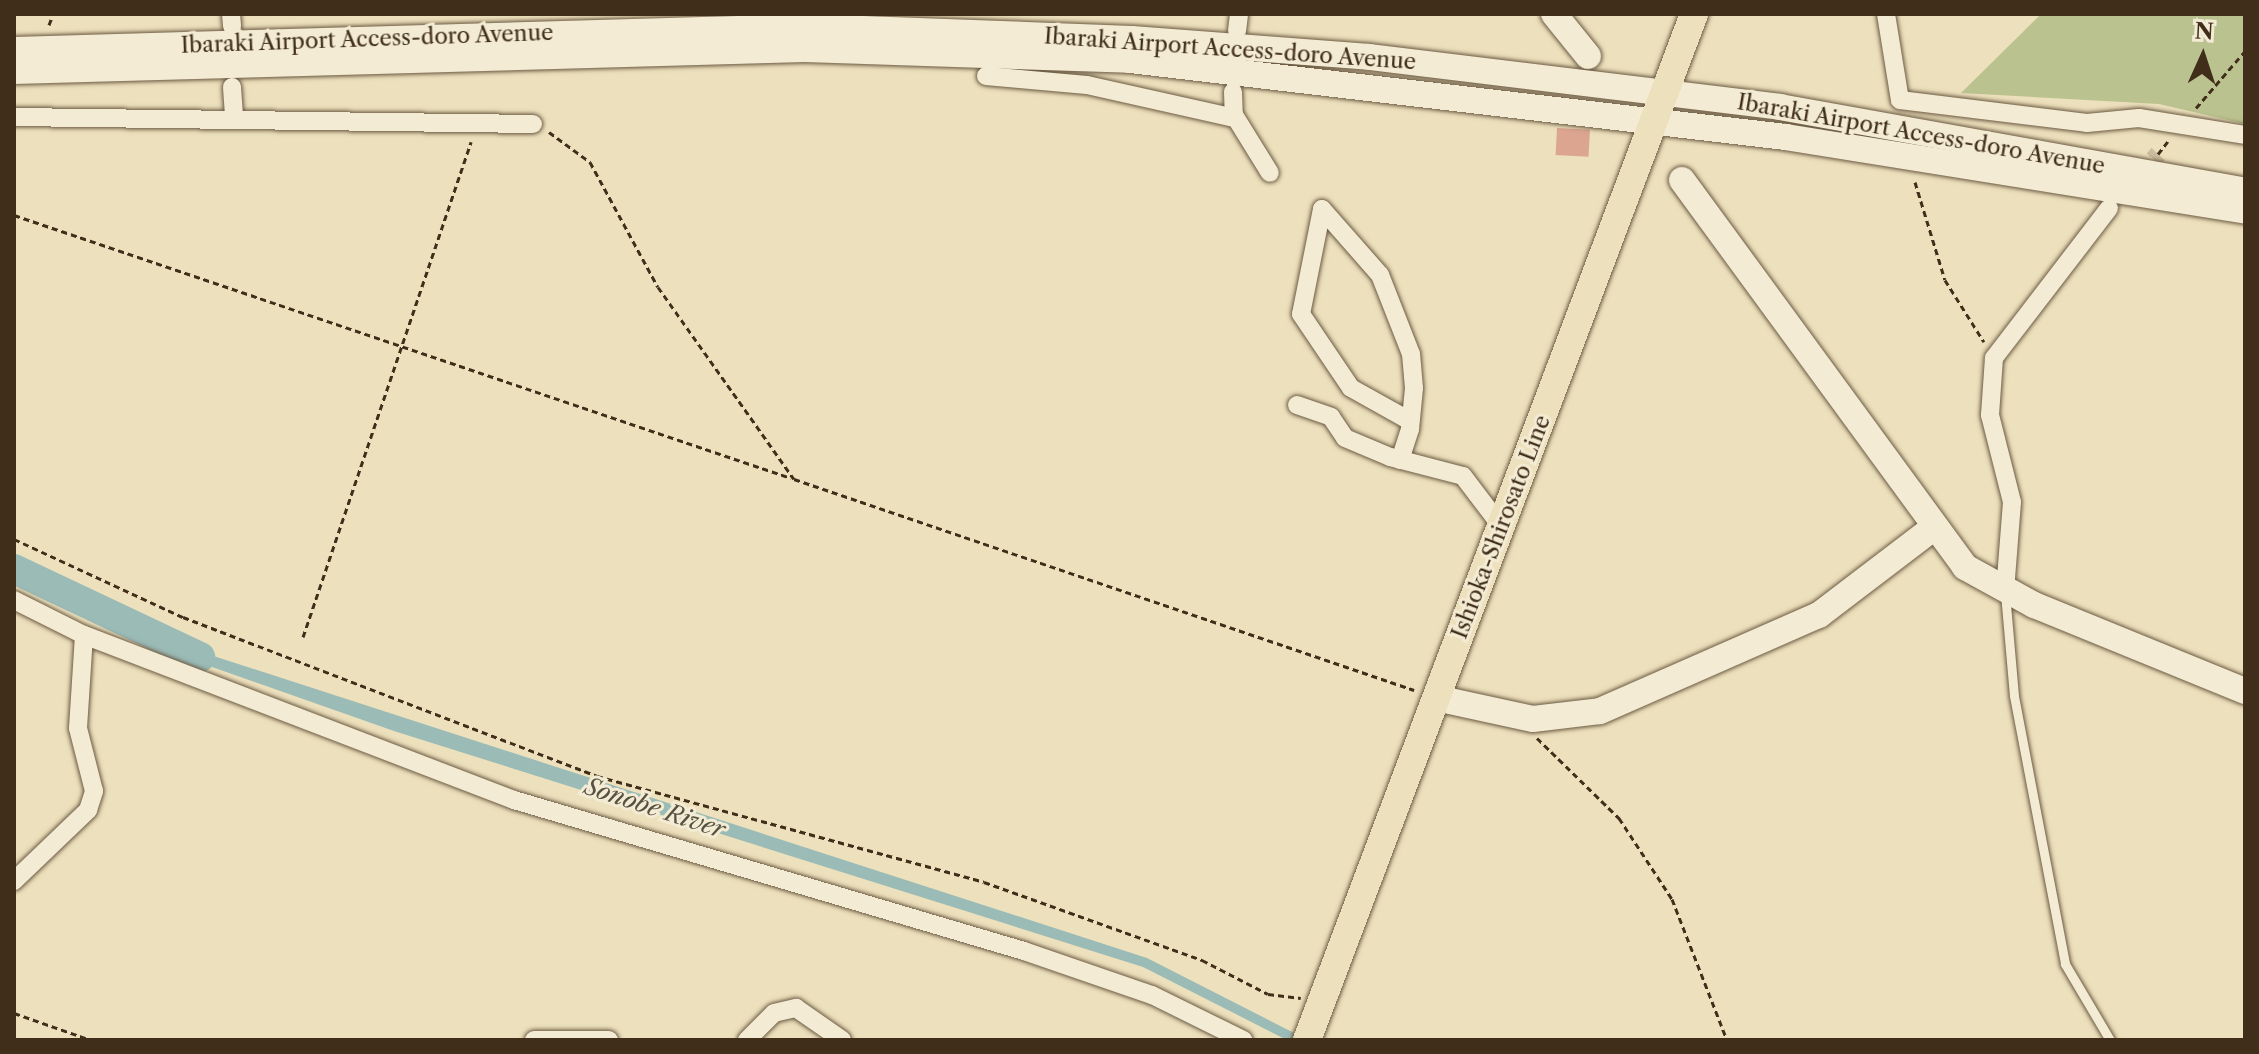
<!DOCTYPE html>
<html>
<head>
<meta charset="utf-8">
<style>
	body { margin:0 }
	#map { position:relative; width:2259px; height:1054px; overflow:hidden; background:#ede0bc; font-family:"Libre Caslon Text",serif }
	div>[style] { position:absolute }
	.green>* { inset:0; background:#bac28f }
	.water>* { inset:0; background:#9bbbb7 }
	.river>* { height:30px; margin:-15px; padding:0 15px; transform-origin:15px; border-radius:15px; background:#9bbbb7 }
	.building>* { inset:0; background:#dba590; transform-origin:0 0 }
	.street-tunnel>* { height:18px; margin-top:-9px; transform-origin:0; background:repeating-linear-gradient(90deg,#cabc9c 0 18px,transparent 0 27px) }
	.path>* { height:3px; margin-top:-1.5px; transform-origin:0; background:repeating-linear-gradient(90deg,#402e1b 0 6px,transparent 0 10px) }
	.roads { filter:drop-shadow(0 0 2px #6b5a43) drop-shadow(0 0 2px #6b5a43) }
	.lane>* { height:9px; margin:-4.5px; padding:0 4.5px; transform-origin:4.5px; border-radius:4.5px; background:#f3ebd3 }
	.street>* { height:18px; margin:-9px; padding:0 9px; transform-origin:9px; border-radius:9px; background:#f3ebd3 }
	.secondary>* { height:26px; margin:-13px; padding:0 13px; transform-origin:13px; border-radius:13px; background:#f3ebd3 }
	.primary>* { height:28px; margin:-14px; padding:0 14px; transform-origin:14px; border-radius:14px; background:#ede0bc }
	span { translate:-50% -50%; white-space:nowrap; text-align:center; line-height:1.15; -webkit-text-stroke:6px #f3ebd3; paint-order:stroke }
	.street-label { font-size:22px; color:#402e1b }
	.water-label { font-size:24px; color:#575142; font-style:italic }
	.frame { position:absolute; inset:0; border:16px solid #402e1b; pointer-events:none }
	.north { position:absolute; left:2163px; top:16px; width:80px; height:80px; -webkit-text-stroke:6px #f3ebd3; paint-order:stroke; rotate:3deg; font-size:22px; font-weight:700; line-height:32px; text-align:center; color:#402e1b }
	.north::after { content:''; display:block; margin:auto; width:28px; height:36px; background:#402e1b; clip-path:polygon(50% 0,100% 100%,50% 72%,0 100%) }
</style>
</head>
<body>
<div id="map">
	<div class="green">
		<div style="clip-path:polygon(2041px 14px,2245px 14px,2245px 124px,2159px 104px,1961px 93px)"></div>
	</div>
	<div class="water">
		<div style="clip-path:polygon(164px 640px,1147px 958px,1308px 1040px,1287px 1040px,1143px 967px,394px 731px,161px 649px)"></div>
	</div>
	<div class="river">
		<div style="left:14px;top:569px;width:206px;rotate:25.3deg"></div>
	</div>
	<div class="building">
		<div style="left:1557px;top:128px;width:33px;height:27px;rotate:3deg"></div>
	</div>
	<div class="street-tunnel">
		<div style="left:2135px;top:179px;width:34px;rotate:-47deg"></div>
	</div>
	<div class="path">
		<div style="left:1117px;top:14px;width:1px;rotate:90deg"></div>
		<div style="left:49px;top:25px;width:12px;rotate:-70deg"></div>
		<div style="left:2196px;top:108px;width:75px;rotate:-49.3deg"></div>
		<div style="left:549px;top:132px;width:51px;rotate:36.2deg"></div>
		<div style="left:590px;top:162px;width:142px;rotate:61.5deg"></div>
		<div style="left:658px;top:287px;width:235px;rotate:54.7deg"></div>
		<div style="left:794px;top:479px;width:655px;rotate:18.79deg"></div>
		<div style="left:2158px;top:154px;width:16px;rotate:-52deg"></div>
		<div style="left:1915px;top:182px;width:102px;rotate:73deg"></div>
		<div style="left:1945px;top:280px;width:73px;rotate:57.8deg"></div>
		<div style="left:14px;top:215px;width:820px;rotate:18.7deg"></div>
		<div style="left:14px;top:539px;width:186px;rotate:24.8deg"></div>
		<div style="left:183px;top:617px;width:443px;rotate:21deg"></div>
		<div style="left:597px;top:776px;width:401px;rotate:15.3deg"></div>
		<div style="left:984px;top:882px;width:232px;rotate:19.7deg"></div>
		<div style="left:1202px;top:960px;width:74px;rotate:27.3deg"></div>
		<div style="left:1268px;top:994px;width:33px;rotate:7deg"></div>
		<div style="left:303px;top:637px;width:523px;rotate:-71.25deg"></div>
		<div style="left:1537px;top:738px;width:115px;rotate:44.3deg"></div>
		<div style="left:1619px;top:818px;width:97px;rotate:56.8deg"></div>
		<div style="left:1672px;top:899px;width:151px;rotate:68.7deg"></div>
		<div style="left:14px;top:1013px;width:82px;rotate:19.3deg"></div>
	</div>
	<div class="roads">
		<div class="lane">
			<div style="left:2005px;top:593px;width:103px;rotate:85deg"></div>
			<div style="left:2014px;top:696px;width:273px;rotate:79.2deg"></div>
			<div style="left:2065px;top:964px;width:88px;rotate:59.4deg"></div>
		</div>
		<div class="street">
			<div style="left:231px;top:14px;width:12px;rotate:85deg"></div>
			<div style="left:1886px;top:14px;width:87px;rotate:80.8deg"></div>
			<div style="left:1900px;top:100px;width:188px;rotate:7deg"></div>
			<div style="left:2087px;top:123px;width:52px;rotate:-5.5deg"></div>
			<div style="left:2139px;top:118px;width:107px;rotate:9.1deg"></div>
			<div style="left:1237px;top:31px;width:17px;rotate:-83deg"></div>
			<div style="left:986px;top:76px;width:101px;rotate:5.1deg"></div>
			<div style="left:1087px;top:85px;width:152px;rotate:12.6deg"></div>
			<div style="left:232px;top:87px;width:32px;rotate:86deg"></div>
			<div style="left:1233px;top:92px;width:23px;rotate:88deg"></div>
			<div style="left:1234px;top:115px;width:68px;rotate:58.2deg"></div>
			<div style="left:14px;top:117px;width:519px;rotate:0.77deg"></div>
			<div style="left:1297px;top:405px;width:36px;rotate:19deg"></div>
			<div style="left:1331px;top:417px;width:25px;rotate:56deg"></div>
			<div style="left:1345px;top:438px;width:49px;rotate:22.9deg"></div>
			<div style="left:1390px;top:457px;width:75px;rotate:14.6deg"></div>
			<div style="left:1463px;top:476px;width:63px;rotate:52.8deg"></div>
			<div style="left:1400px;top:460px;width:33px;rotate:-72deg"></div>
			<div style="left:1410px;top:429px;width:41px;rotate:-84.4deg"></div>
			<div style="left:1414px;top:388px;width:34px;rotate:-95deg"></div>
			<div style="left:1411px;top:354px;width:85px;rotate:-111.4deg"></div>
			<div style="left:1380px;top:275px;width:88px;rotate:-131.3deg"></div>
			<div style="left:1322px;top:209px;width:107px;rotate:101.3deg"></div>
			<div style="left:1301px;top:314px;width:89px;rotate:56deg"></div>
			<div style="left:1351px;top:388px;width:68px;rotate:29.2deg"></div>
			<div style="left:2005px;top:591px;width:89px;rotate:-85.5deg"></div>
			<div style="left:2012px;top:502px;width:90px;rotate:-104.2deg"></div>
			<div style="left:1990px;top:415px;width:57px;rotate:-86deg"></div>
			<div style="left:1994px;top:358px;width:189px;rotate:-52.5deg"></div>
			<div style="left:14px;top:600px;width:78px;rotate:26.6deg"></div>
			<div style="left:84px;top:635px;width:461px;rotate:21deg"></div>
			<div style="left:514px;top:800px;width:532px;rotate:16.49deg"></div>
			<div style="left:1024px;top:951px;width:135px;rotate:19deg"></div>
			<div style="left:1152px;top:995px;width:102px;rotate:26.3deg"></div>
			<div style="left:14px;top:881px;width:103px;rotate:-43.8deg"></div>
			<div style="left:88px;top:810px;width:20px;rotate:-72deg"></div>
			<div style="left:94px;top:791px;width:65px;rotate:-104.3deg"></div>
			<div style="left:78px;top:728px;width:93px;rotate:-86.3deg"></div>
			<div style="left:534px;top:1040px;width:75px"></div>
			<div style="left:747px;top:1040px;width:38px;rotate:-45deg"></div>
			<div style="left:774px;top:1013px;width:23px;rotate:-13deg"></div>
			<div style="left:796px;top:1008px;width:56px;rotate:34.8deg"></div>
		</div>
		<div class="secondary">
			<div style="left:1554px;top:14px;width:54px;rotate:51deg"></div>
			<div style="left:14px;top:50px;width:794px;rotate:-1.66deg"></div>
			<div style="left:808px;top:27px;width:324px;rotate:2.1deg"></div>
			<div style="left:1132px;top:39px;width:238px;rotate:4.3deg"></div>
			<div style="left:1369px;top:57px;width:414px;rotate:6.9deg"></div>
			<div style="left:1780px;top:107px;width:473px;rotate:10.2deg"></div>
			<div style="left:14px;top:71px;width:791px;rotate:-1.59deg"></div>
			<div style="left:805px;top:49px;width:325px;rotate:1.9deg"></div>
			<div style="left:1130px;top:60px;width:660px;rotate:6.7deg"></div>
			<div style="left:1785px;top:137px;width:466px;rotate:9.1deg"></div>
			<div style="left:1682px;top:180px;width:479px;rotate:53.8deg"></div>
			<div style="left:1965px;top:567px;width:79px;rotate:28.8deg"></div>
			<div style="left:2034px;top:605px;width:228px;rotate:22.2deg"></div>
			<div style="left:1436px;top:698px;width:99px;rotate:12.2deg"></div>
			<div style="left:1533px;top:719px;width:67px;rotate:-6.8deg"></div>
			<div style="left:1600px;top:711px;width:239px;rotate:-23.7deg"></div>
			<div style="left:1819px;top:615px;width:143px;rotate:-37.3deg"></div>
		</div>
		<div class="primary">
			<div style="left:1307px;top:1040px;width:1097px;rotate:-69.33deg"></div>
		</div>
	</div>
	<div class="street-label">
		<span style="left:367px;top:39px;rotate:-2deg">Ibaraki Airport Access-doro Avenue</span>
		<span style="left:1230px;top:49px;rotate:4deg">Ibaraki Airport Access-doro Avenue</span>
		<span style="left:1921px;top:134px;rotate:10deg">Ibaraki Airport Access-doro Avenue</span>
		<span style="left:1501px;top:527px;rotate:-69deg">Ishioka-Shirosato Line</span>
	</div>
	<div class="water-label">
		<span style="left:655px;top:808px;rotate:18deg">Sonobe River</span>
	</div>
	<div class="frame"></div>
	<div class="north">N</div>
</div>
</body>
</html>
